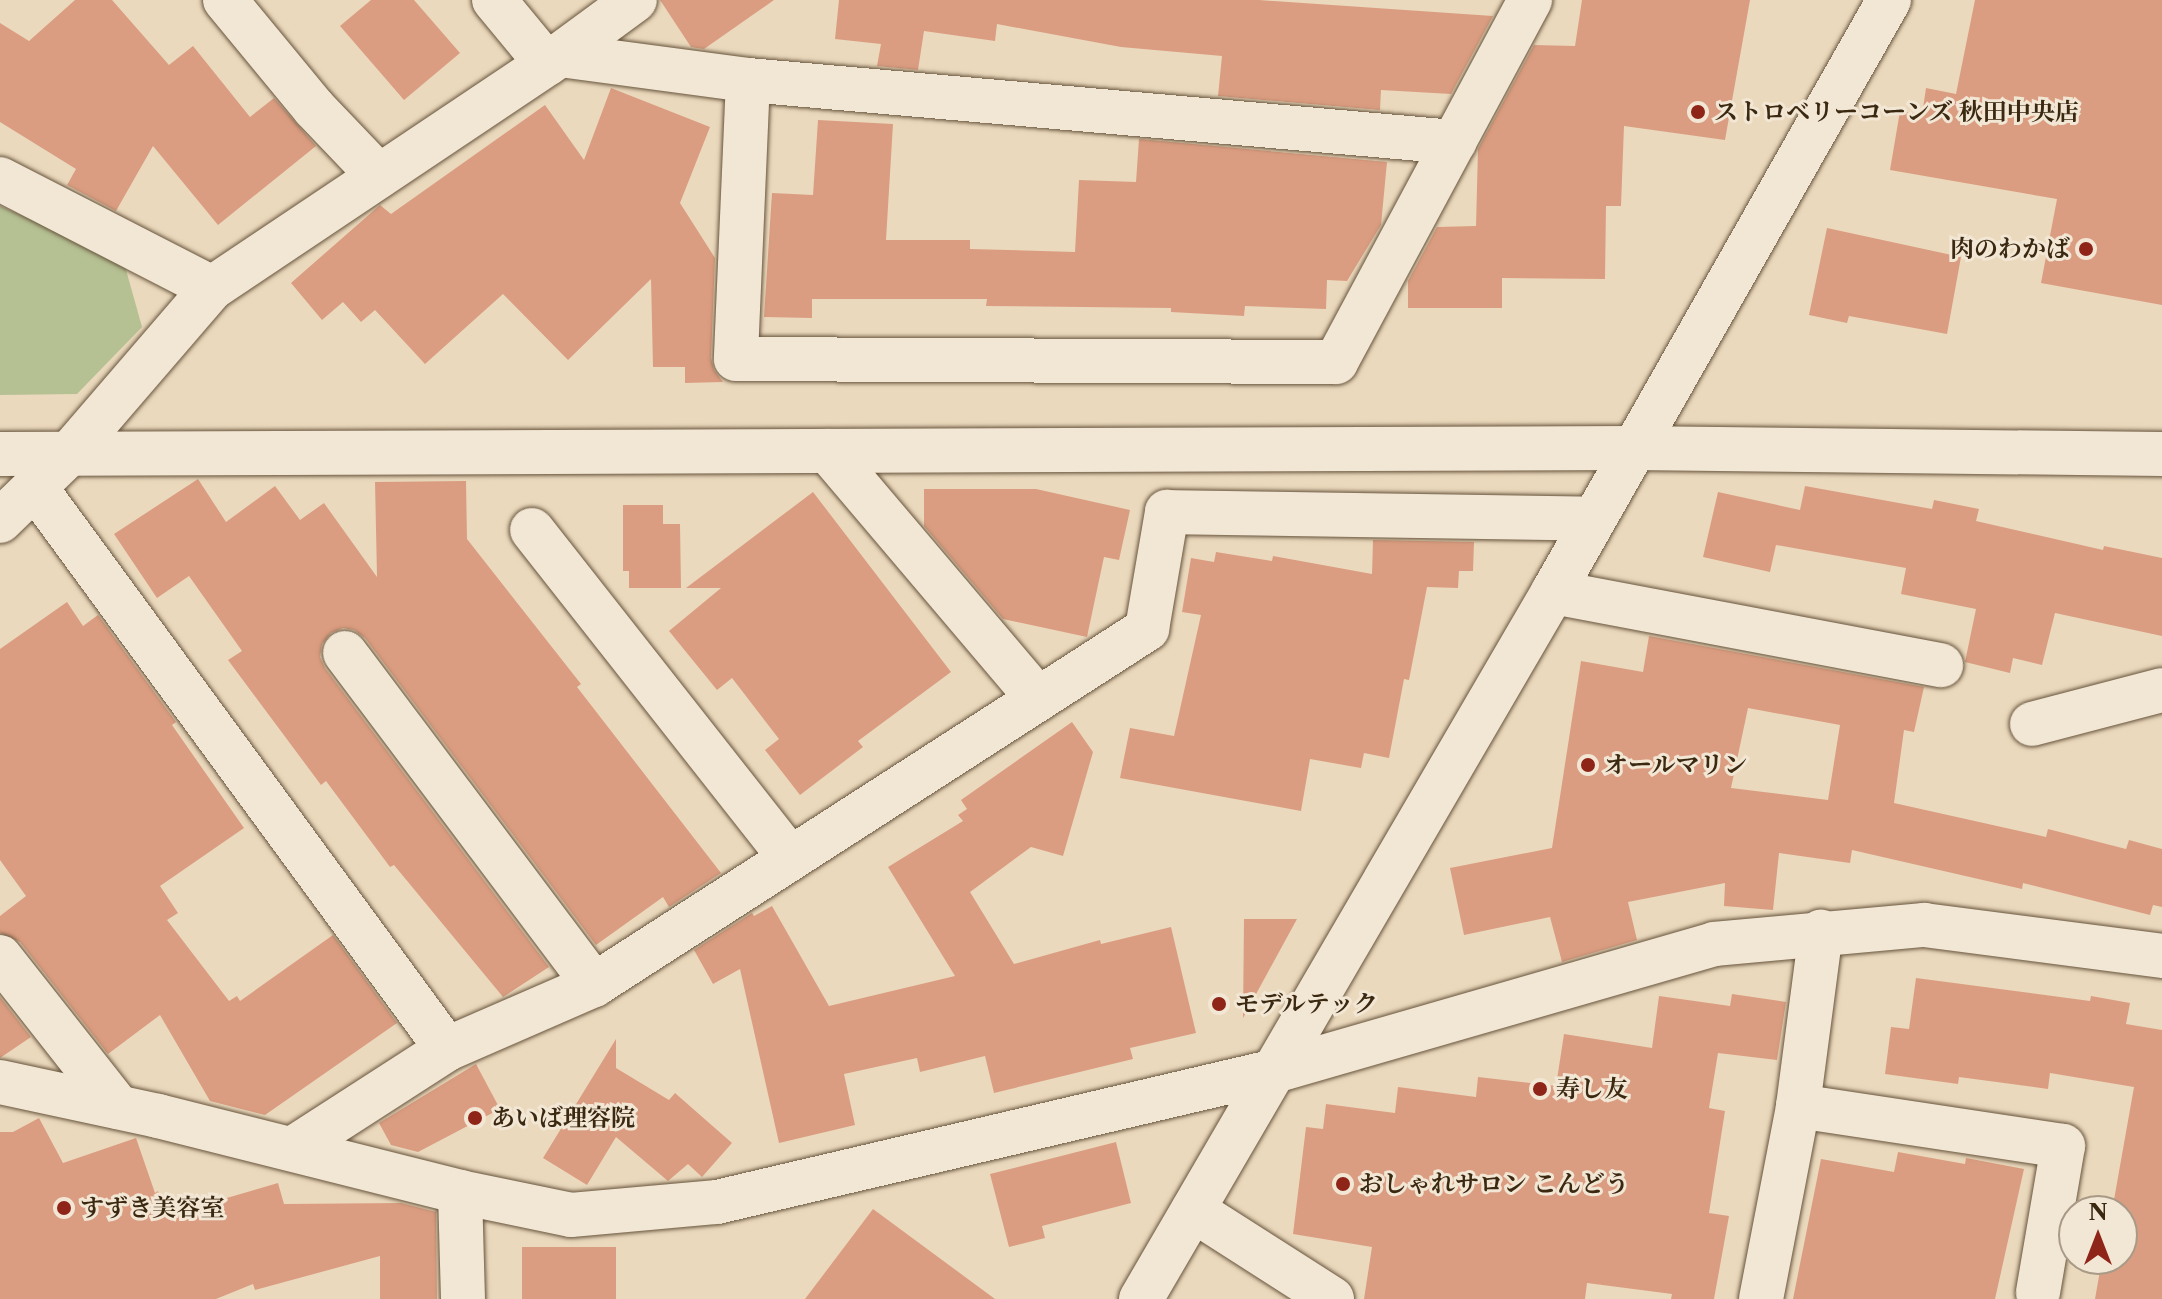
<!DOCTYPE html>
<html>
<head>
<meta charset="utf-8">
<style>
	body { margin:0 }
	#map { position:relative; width:2162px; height:1299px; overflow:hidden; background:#ebd9bd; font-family:"Libre Caslon Text","Noto Serif JP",serif }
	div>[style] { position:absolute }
	.green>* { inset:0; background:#b5c093 }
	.building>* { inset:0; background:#db9d81; transform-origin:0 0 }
	.roads { filter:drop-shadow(0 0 2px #66543c) drop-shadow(0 0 2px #66543c) }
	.minor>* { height:44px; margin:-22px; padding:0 22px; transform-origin:22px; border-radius:22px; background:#f2e6d4 }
	.dots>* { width:22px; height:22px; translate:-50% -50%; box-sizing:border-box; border:4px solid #f2e6d4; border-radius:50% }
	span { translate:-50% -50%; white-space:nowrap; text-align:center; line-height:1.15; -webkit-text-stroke:6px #f2e6d4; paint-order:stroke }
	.poi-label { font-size:24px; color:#3a2811; font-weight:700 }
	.left { translate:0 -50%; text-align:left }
	.right { translate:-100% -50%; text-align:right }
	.north { position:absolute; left:2058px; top:1195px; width:80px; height:80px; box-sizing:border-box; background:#f2e6d4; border:2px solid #a89a86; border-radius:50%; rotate:0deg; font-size:22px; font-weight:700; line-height:32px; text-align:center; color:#3a2811 }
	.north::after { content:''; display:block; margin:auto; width:28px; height:36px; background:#8f2418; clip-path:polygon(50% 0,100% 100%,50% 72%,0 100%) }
</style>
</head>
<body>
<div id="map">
	<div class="green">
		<div style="clip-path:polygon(0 206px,123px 259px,142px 327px,77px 394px,0 395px)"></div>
	</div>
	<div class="building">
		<div style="clip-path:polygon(75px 0,112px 0,169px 65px,193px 46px,250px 117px,274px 98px,316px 146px,218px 225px,153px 146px,116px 211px,67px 185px,76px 169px,0 122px,0 23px,29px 41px)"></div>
		<div style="clip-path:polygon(371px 0,414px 0,460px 53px,404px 100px,340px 26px)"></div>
		<div style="clip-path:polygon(660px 0,774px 0,704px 49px,691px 47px)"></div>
		<div style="clip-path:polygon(839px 0,1259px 0,1493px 16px,1451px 94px,1381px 90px,1380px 110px,1218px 96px,1222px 56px,1121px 47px,997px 24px,995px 41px,924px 31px,918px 70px,877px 66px,881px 44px,835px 39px)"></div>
		<div style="clip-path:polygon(1582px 0,1750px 0,1725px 140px,1624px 126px,1621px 206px,1606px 206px,1605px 279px,1502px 278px,1502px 308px,1408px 308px,1408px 281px,1437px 227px,1476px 226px,1478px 149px,1534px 45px,1575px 46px)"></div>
		<div style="clip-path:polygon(1975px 0,2162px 0,2162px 305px,2041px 283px,2057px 199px,1890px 170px,1900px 111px,1922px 115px,1926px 88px,1956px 94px)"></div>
		<div style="clip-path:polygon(611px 88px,710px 127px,680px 203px,715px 258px,711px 358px,714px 370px,723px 382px,685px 383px,685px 367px,653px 367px,651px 279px,568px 360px,503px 294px,425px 364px,375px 310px,361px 322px,343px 302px,322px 320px,291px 283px,380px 205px,391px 214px,545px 105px,584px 160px)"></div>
		<div style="clip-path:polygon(818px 120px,893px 124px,886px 240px,970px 240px,970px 249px,1075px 252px,1079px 180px,1136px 182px,1139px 139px,1387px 162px,1381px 225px,1347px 281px,1327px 280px,1326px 309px,1245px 306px,1244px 316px,1171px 312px,1171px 308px,986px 306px,987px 299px,812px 299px,812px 318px,764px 317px,772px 193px,813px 195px)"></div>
		<div style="clip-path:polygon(1827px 228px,1961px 257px,1947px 334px,1849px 316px,1847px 323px,1809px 315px)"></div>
		<div style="clip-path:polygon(198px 479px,226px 522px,275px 486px,300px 520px,324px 503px,377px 577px,375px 482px,466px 481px,467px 539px,581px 684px,577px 687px,721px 873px,669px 907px,663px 897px,596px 945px,365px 638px,354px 630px,343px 628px,331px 633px,322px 644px,320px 657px,325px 668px,549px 967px,503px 997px,394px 865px,390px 867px,326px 781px,321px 785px,228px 660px,242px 651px,189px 576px,157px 598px,114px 534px)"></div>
		<div style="clip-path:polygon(1805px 486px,1932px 509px,1934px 500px,1979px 509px,1976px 521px,2103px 550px,2104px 546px,2162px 558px,2162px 636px,2055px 613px,2042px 665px,2013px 658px,2010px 673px,1965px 662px,1976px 609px,1901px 594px,1906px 568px,1776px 545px,1770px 572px,1703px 557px,1718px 492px,1800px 510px)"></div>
		<div style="clip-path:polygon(924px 489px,1036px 489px,1130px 510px,1119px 560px,1104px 557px,1087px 637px,1003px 619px,924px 526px)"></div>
		<div style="clip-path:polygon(813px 492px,951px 672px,858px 741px,863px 747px,800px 795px,765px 750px,779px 739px,732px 678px,717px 690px,669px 631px,721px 588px,686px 588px)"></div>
		<div style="clip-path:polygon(623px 505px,663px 505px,663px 524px,680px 524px,681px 588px,629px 588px,629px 571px,623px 571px)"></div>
		<div style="clip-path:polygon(1373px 540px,1474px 542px,1473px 571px,1459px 571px,1458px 588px,1427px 587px,1409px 680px,1404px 679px,1389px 758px,1364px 753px,1361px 768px,1310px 759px,1301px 811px,1120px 778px,1130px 728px,1174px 736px,1201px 615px,1182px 612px,1191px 558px,1214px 562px,1216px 552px,1272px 561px,1273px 556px,1372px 574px)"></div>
		<div style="clip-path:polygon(67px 602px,83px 626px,98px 615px,176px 722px,172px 725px,244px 828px,160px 886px,178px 913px,167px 920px,229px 1001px,237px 996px,240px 1001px,333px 935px,397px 1023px,265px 1115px,210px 1101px,160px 1015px,108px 1054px,20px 942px,0 933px,0 916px,26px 896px,0 860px,0 649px)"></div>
		<div style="clip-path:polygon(evenodd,1649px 636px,1924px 687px,1914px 732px,1904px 730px,1894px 803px,2046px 837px,2048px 829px,2126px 849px,2129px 840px,2162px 849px,2162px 907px,2153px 905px,2150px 915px,2023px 883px,2022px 889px,1852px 850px,1850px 863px,1779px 853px,1773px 910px,1724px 906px,1725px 883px,1628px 902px,1637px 940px,1562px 962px,1550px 917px,1464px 935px,1450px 868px,1552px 848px,1581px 661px,1643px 672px,1649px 636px,1748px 708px,1840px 725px,1828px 800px,1731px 788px,1748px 708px)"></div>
		<div style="clip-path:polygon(1072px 722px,1093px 752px,1063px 856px,1031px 847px,970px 892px,1014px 964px,1100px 940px,1101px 944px,1171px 927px,1196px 1033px,1130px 1048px,1133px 1059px,994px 1093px,985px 1056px,920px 1072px,917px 1058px,844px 1074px,855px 1125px,779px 1143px,740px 969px,713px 984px,694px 950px,752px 913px,754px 916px,772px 906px,829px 1006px,955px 976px,888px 867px,963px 821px,958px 815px,967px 809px,961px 800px)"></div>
		<div style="clip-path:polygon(1244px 919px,1297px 919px,1243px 1018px)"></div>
		<div style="clip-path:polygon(1916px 978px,2090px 1001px,2091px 996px,2130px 1003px,2126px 1024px,2162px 1030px,2162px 1299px,2095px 1299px,2102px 1259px,2122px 1259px,2122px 1211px,2112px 1211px,2134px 1087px,2050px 1073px,2048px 1089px,1959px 1077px,1958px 1084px,1885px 1074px,1891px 1027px,1909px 1029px)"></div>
		<div style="clip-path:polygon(1732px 994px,1786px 1002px,1777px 1060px,1718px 1053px,1709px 1108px,1725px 1111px,1709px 1213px,1729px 1216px,1714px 1299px,1671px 1299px,1672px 1294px,1587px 1283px,1585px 1299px,1364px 1299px,1372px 1247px,1293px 1234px,1306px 1127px,1323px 1129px,1326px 1104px,1395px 1113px,1398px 1087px,1476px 1097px,1478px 1077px,1556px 1086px,1564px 1034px,1652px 1048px,1659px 996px,1730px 1006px)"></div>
		<div style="clip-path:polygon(0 997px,31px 1037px,0 1058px)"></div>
		<div style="clip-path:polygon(616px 1039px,616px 1068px,669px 1100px,675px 1093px,732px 1143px,702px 1177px,688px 1164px,668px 1181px,616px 1137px,587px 1185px,543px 1158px)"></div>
		<div style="clip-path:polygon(476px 1064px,500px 1109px,418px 1152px,391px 1145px,379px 1123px)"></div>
		<div style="clip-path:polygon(39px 1118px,63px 1163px,136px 1138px,155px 1193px,158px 1191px,168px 1215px,278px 1183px,284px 1204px,401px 1203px,436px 1212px,437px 1299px,380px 1299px,380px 1256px,255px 1290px,253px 1284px,216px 1299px,0 1299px,0 1132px,13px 1132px)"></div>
		<div style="clip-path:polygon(1116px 1142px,1131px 1203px,1042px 1226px,1045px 1238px,1009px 1247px,990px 1174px)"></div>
		<div style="clip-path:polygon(1898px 1152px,1965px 1164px,1966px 1158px,2024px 1169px,1995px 1299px,1793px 1299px,1821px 1159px,1894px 1172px)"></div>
		<div style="clip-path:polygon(873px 1209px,995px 1299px,805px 1299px)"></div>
		<div style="left:522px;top:1247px;width:94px;height:52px"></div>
	</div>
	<div class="roads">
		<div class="minor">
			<div style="left:225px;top:0;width:140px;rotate:50.5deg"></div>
			<div style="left:314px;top:108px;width:94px;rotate:46.3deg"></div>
			<div style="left:494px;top:0;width:83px;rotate:50.4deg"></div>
			<div style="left:560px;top:55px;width:190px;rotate:7.6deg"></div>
			<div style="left:748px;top:80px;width:709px;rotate:5.02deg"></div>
			<div style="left:748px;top:80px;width:279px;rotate:92.5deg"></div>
			<div style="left:736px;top:359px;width:600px;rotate:0.29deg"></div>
			<div style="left:1336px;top:362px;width:411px;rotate:-61.8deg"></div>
			<div style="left:0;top:179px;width:238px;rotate:27.2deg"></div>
			<div style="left:828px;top:451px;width:325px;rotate:49.7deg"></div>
			<div style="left:0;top:454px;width:1632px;rotate:-0.21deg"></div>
			<div style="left:1632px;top:448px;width:530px;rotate:0.65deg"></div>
			<div style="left:35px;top:487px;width:697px;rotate:53.76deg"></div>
			<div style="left:0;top:521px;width:96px;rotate:-44.2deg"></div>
			<div style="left:69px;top:454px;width:219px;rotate:-49.3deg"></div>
			<div style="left:212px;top:288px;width:419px;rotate:-33.8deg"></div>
			<div style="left:560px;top:55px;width:93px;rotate:-36.3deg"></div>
			<div style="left:532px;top:530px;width:417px;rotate:51.8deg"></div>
			<div style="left:1553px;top:592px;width:395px;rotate:10.7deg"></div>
			<div style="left:345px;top:653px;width:415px;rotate:53.1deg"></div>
			<div style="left:2032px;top:724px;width:134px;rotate:-14.7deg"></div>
			<div style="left:0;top:957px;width:191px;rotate:51.8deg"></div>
			<div style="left:0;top:1082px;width:162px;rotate:12.1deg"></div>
			<div style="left:158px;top:1116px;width:311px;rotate:14.1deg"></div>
			<div style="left:460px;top:1192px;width:113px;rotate:11.7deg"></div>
			<div style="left:571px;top:1215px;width:147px;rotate:-5.1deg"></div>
			<div style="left:717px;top:1202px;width:569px;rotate:-13.21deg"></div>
			<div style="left:1271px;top:1072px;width:461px;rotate:-16.1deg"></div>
			<div style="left:1714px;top:944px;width:211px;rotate:-5.2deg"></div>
			<div style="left:1924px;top:925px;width:240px;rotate:7.4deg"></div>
			<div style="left:1798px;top:1106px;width:268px;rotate:8.6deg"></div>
			<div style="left:2063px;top:1146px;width:149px;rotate:99.7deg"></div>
			<div style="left:292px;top:1149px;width:184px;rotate:-32.8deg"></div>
			<div style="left:447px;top:1049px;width:160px;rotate:-23.5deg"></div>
			<div style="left:594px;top:985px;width:658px;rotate:-32.77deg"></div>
			<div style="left:1147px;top:629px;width:119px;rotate:-80.3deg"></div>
			<div style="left:1167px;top:512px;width:424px;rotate:0.9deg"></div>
			<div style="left:460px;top:1192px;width:107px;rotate:88.4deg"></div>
			<div style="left:1193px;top:1210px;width:165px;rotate:32.6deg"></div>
			<div style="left:1141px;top:1299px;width:818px;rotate:-59.77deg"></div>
			<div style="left:1553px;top:592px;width:681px;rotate:-60.42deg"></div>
			<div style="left:1761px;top:1299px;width:197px;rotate:-79.1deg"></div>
			<div style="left:1798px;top:1106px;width:176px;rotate:-82.5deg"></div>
		</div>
	</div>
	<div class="dots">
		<div style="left:1698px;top:112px;background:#8f2418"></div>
		<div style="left:2086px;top:249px;background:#8f2418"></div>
		<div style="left:1588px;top:765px;background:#8f2418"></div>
		<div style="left:1219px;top:1004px;background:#8f2418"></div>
		<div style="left:1540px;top:1089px;background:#8f2418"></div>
		<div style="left:475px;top:1118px;background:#8f2418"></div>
		<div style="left:1343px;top:1184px;background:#8f2418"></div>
		<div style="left:64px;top:1208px;background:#8f2418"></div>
	</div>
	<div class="poi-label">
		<span class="left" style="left:1714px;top:112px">ストロベリーコーンズ 秋田中央店</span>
		<span class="right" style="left:2070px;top:249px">肉のわかば</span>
		<span class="left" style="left:1604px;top:765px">オールマリン</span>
		<span class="left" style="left:1235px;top:1004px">モデルテック</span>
		<span class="left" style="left:1556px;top:1089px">寿し友</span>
		<span class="left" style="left:491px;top:1118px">あいば理容院</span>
		<span class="left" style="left:1359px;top:1184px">おしゃれサロン こんどう</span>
		<span class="left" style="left:80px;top:1208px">すずき美容室</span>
	</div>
	<div class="north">N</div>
</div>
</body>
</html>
